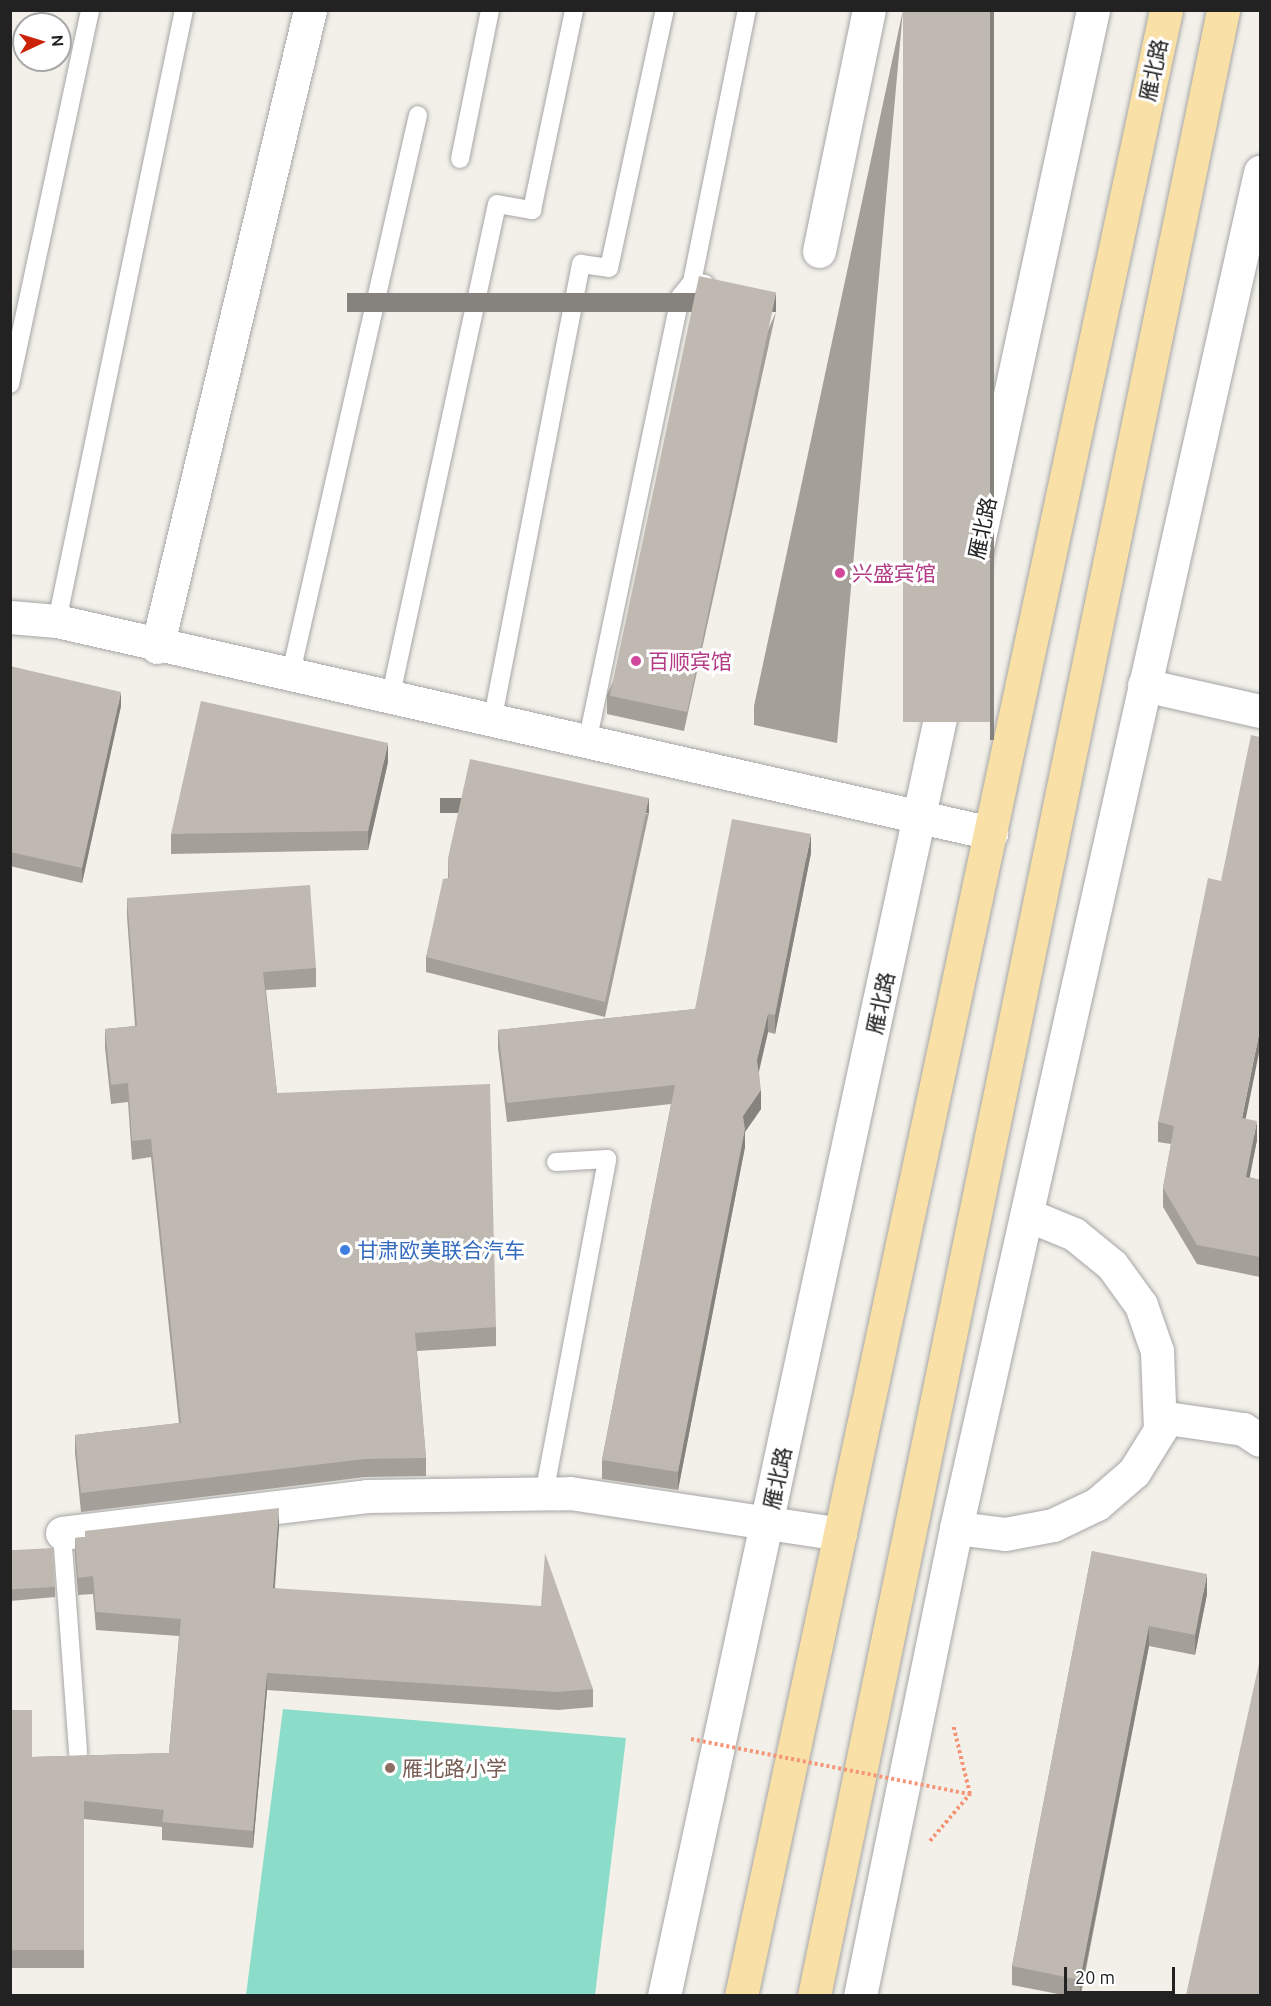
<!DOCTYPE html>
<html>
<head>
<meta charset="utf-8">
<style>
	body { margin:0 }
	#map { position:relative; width:1271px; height:2006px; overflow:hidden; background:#f2f0e9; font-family:Ubuntu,"Noto Sans SC",sans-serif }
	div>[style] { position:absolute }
	.pitch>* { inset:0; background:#8bdcc8 }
	.path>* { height:4px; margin-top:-2px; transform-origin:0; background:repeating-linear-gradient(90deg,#f59477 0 3px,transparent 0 6px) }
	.roads { filter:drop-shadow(0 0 2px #a6a6a6) drop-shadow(0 0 2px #a6a6a6) }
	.lane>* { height:18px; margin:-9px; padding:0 9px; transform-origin:9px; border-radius:9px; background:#fff }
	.street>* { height:33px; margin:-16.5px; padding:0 16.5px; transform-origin:16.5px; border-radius:16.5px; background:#fff }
	.primary>* { height:33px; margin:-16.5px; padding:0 16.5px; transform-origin:16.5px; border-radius:16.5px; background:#f9e0a7 }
	.path-bridge>* { height:4px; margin-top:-2px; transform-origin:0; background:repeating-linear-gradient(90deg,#f59477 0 3px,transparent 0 6px) }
	.wall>* { inset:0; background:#a49f99 }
	.shaded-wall>* { inset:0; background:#86827d; transform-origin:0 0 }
	.building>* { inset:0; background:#bfb9b2; transform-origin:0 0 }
	.dots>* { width:16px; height:16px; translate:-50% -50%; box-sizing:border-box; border:3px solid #fff; border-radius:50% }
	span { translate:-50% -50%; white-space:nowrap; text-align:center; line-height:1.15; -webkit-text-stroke:6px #fff; paint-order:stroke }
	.street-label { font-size:21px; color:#222 }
	.hotel-label { font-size:21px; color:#b23c85 }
	.left { translate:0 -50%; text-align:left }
	.shop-label { font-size:21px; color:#366cbe }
	.education-label { font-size:21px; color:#785e54 }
	.frame { position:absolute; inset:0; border:12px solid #222; pointer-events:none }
	.north { position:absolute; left:12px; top:12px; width:60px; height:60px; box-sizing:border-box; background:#fff; border:2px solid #a7a7a7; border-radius:50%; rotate:86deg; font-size:16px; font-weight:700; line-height:24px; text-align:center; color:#222 }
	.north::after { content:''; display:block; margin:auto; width:21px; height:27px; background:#cb2208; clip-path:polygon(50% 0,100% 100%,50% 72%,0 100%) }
	.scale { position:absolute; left:1064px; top:1967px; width:111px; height:27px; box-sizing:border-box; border:3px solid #222; border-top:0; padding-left:8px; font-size:18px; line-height:21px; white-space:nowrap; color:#222; -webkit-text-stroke:4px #fff; paint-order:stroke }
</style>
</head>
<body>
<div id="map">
	<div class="pitch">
		<div style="clip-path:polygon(283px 1709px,626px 1738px,595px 1995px,246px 1995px)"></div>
	</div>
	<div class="path">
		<div style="left:930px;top:1841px;width:62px;rotate:-49.6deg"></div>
		<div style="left:970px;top:1794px;width:72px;rotate:-103.7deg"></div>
	</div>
	<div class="roads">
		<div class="lane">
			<div style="left:460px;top:159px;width:152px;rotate:-78.6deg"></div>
			<div style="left:705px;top:284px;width:13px;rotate:-171deg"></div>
			<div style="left:692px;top:282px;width:278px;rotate:-78.6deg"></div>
			<div style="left:10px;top:384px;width:382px;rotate:-77.9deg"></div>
			<div style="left:57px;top:621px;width:624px;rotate:-78.26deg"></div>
			<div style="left:290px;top:677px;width:576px;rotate:-77.17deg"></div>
			<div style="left:390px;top:699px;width:506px;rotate:-77.8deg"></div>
			<div style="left:497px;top:204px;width:36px;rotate:10deg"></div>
			<div style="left:532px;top:210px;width:204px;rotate:-78.1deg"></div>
			<div style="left:492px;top:722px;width:467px;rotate:-79deg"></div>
			<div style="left:581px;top:264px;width:28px;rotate:8deg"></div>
			<div style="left:609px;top:268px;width:264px;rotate:-77.8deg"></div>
			<div style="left:587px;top:743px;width:456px;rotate:-78.2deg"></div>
			<div style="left:680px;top:297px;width:19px;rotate:-51deg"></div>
			<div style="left:544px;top:1494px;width:341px;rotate:-79.3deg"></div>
			<div style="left:607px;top:1159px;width:51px;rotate:176.6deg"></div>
			<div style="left:62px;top:1533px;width:221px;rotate:85.8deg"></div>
		</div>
		<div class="street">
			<div style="left:819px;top:251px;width:246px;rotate:-78.3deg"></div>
			<div style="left:10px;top:617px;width:47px;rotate:4.9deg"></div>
			<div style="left:57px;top:621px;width:958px;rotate:12.79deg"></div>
			<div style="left:157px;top:647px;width:655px;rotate:-76.49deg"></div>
			<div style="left:1144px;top:685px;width:119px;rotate:12.6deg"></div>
			<div style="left:1160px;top:1417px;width:84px;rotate:8.2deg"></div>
			<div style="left:1243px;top:1429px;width:20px;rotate:33deg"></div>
			<div style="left:956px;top:1528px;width:49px;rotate:7deg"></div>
			<div style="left:1005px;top:1534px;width:49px;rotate:-10.6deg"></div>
			<div style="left:1053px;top:1525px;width:49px;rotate:-25.5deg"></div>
			<div style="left:1097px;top:1504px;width:49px;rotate:-40.9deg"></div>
			<div style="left:1134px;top:1472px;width:49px;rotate:-58.2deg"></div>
			<div style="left:1160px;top:1430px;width:79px;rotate:-92.2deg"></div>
			<div style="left:1157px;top:1351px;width:49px;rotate:-109.2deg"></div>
			<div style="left:1141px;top:1305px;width:49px;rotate:-125.9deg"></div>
			<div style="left:1112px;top:1265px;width:49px;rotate:-140.8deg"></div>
			<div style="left:1074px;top:1234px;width:50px;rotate:-157.6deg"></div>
			<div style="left:62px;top:1533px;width:307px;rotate:-6.9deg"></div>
			<div style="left:367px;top:1496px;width:203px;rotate:-0.8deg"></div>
			<div style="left:570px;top:1493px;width:273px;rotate:8.6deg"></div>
			<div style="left:664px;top:1996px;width:2032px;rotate:-77.81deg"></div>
			<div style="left:860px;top:1996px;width:478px;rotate:-78.4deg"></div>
			<div style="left:956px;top:1528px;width:1390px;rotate:-77.36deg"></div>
		</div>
		<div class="primary">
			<div style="left:741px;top:1996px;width:2031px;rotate:-77.92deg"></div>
			<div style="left:814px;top:1996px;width:2028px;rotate:-78.36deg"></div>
		</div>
	</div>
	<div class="path-bridge">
		<div style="left:691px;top:1739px;width:284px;rotate:11.2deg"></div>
	</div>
	<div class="wall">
		<div style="clip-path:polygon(903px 10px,837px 743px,754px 725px,754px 706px)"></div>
		<div style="clip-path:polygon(776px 312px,684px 731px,607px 714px,607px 695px)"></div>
		<div style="clip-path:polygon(10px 666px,121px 706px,82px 883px,10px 866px)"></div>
		<div style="clip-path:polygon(388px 762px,368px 850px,171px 854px,171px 834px)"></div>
		<div style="clip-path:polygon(649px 813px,605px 1017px,426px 972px,426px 957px,448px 879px,448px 858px)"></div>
		<div style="clip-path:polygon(811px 853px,775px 1034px,768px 1032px,759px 1072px,761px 1109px,745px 1132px,745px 1147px,678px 1490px,602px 1479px,602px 1460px,671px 1104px,507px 1122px,498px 1048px,498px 1030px,695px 1009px)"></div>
		<div style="clip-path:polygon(127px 898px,316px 968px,316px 987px,266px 990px,277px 1093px,496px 1327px,496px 1346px,417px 1351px,426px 1458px,426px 1476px,365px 1477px,81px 1512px,75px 1453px,75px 1435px,179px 1423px,151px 1157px,132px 1160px,128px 1102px,111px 1104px,105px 1048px,105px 1029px,135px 1026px,127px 917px)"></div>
		<div style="clip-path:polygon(1246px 1119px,1257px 1140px,1249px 1177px,1260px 1180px,1260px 1277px,1197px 1264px,1163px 1207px,1163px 1188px,1171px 1144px,1158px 1142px,1158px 1122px)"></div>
		<div style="clip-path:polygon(279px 1526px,275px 1588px,593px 1689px,593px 1707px,558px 1710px,267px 1690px,253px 1848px,162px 1840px,162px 1827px,84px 1819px,84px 1968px,10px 1968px,10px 1710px,32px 1757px,169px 1753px,179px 1636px,96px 1630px,93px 1594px,78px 1595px,75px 1556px,75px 1538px,85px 1537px,85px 1531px)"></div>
		<div style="clip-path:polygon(1092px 1551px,1207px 1594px,1195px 1655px,1149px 1646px,1081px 1995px,1063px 1995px,1012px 1985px,1012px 1966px)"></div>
		<div style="clip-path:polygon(10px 1552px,55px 1587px,55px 1597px,10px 1601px)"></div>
	</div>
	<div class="shaded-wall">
		<div style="left:990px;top:10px;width:4px;height:730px"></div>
		<div style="left:776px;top:293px;width:19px;height:429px;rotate:90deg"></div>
		<div style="clip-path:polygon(121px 692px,121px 706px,82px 883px,82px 868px)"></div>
		<div style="clip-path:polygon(388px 743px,388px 762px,368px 850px,368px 831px)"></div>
		<div style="left:649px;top:798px;width:15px;height:209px;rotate:90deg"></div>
		<div style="clip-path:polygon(811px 834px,811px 853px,775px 1034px,775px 1015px)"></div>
		<div style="clip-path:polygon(768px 1014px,768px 1032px,757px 1078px,757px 1060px)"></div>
		<div style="clip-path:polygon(1260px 1029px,1260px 1048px,1242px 1137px,1242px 1118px)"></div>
		<div style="clip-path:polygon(761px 1090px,761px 1109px,745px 1132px,745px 1147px,678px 1490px,678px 1472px,743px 1116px)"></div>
		<div style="clip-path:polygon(1257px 1121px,1257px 1140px,1246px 1196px,1246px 1177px)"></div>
		<div style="clip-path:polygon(279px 1508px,279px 1526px,273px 1605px,273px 1588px)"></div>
		<div style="clip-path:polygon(1207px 1574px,1207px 1594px,1195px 1655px,1195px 1635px)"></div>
		<div style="clip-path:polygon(1149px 1626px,1149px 1646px,1080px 1995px,1080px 1980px)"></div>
		<div style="clip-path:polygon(267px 1673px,267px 1690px,253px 1848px,253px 1831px)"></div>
	</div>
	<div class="building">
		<div style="left:903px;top:10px;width:87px;height:712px"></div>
		<div style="left:699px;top:276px;width:79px;height:429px;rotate:12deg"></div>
		<div style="clip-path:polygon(10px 666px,121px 692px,82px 868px,10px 852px)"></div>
		<div style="clip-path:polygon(201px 701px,388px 743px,368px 831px,171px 834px)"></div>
		<div style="clip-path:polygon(1251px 735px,1260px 737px,1260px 1029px,1242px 1118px,1257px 1121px,1246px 1177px,1260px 1180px,1260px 1257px,1197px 1245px,1163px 1188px,1174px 1126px,1158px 1122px,1208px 878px,1221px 881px)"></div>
		<div style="clip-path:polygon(470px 759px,649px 798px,605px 1002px,426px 957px,443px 879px,449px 878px,448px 858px)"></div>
		<div style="clip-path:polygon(732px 819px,811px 834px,775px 1015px,768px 1014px,757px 1060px,761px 1090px,743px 1116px,745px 1129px,678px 1472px,602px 1460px,675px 1085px,507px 1103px,498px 1030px,695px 1009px)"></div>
		<div style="clip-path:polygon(310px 885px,316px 968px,263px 972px,277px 1093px,490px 1084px,496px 1327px,415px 1333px,426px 1458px,365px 1459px,81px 1493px,75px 1435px,181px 1423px,151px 1139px,132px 1141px,128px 1083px,111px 1085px,105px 1029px,137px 1026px,127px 898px)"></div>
		<div style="clip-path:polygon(279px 1508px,273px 1588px,541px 1606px,545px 1553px,593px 1689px,558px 1692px,267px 1673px,253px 1831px,162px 1822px,164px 1810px,84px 1801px,84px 1950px,10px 1950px,10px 1710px,32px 1710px,32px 1757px,169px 1753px,181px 1619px,96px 1612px,93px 1576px,78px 1578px,75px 1538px,85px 1537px,85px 1531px)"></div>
		<div style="left:53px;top:1548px;width:39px;height:43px;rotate:87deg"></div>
		<div style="clip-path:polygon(1092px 1551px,1207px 1574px,1195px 1635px,1149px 1626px,1080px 1980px,1012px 1966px)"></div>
		<div style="clip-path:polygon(1260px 1659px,1260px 1995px,1186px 1995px)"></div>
	</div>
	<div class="dots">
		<div style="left:840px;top:573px;background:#d1479c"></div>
		<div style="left:636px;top:661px;background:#d1479c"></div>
		<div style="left:345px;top:1250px;background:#3f7fe0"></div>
		<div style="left:390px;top:1768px;background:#8d6e63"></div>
	</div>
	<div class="street-label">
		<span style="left:1153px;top:70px;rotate:-78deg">雁北路</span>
		<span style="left:982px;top:528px;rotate:-78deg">雁北路</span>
		<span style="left:880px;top:1003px;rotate:-78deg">雁北路</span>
		<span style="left:777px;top:1478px;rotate:-78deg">雁北路</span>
	</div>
	<div class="hotel-label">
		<span class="left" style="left:852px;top:573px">兴盛宾馆</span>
		<span class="left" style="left:648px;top:661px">百顺宾馆</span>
	</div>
	<div class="shop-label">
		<span class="left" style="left:357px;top:1250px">甘肃欧美联合汽车</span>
	</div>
	<div class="education-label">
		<span class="left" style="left:402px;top:1768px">雁北路小学</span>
	</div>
	<div class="frame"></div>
	<div class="north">N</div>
	<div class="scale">20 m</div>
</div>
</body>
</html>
